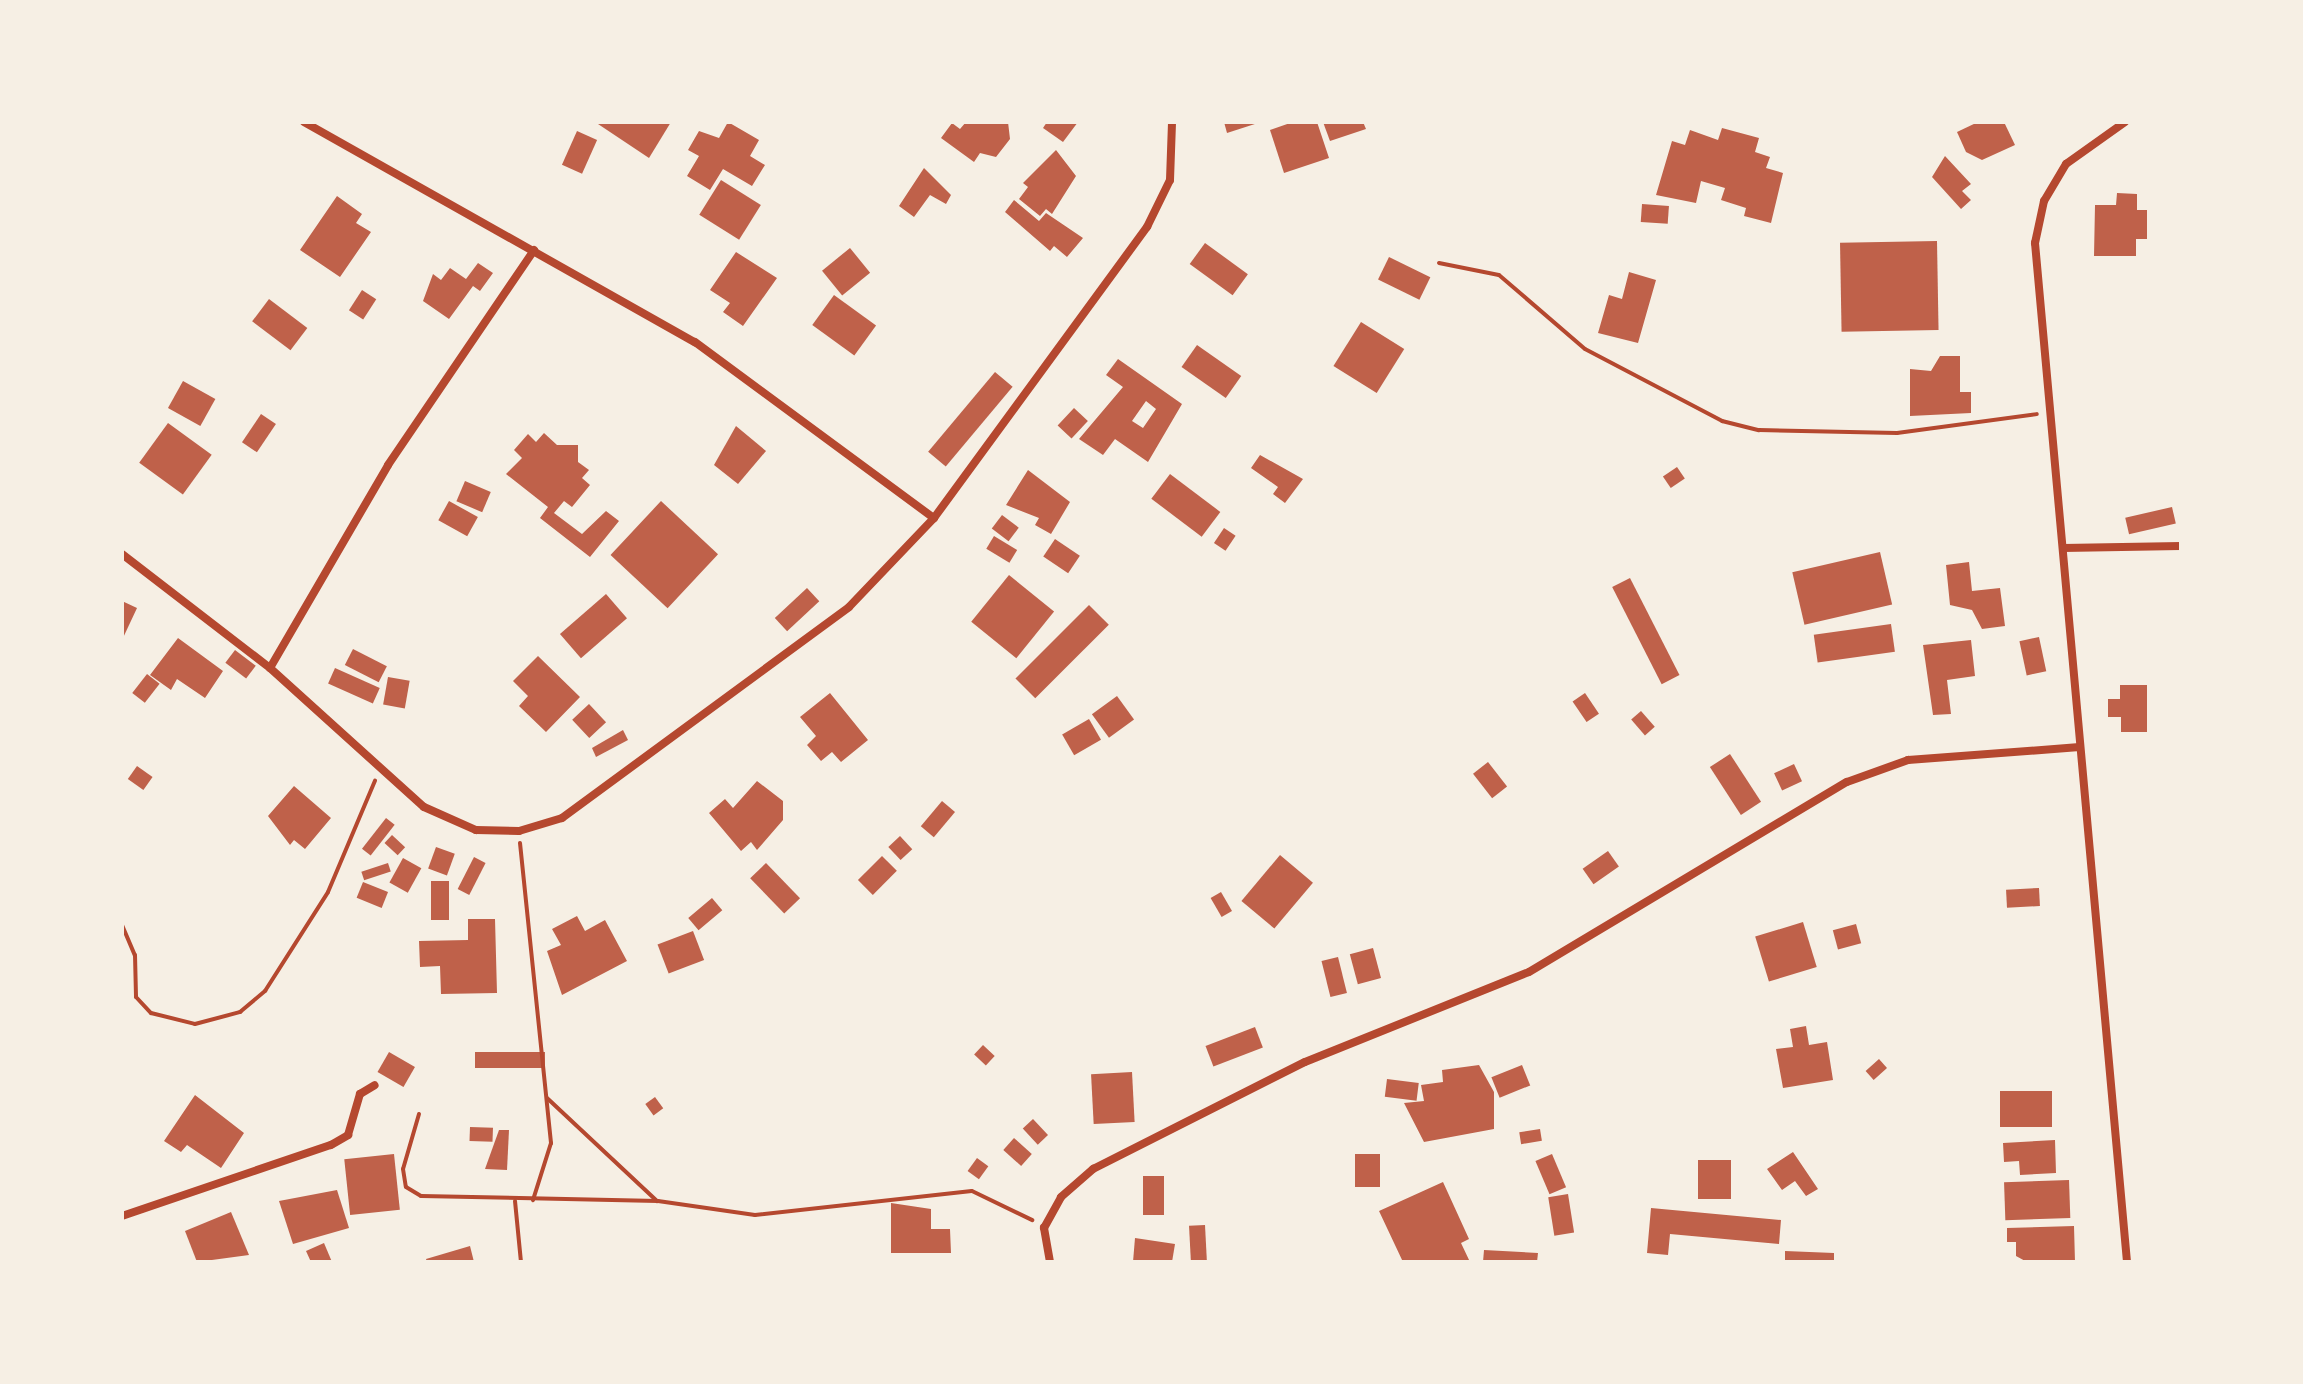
<!DOCTYPE html>
<html>
<head>
<meta charset="utf-8">
<style>
	body { margin:0 }
	#map { position:relative; width:2303px; height:1384px; overflow:hidden; background:#f6efe4; font-family:"Source Sans 3",sans-serif }
	div>[style] { position:absolute }
	.building>* { inset:0; background:#bf614a; transform-origin:0 0 }
	.path>* { height:4px; margin:-2px; padding:0 2px; transform-origin:2px; border-radius:2px; background:#b5482f }
	.minor>* { height:8px; margin:-4px; padding:0 4px; transform-origin:4px; border-radius:4px; background:#b5482f }
	span { translate:-50% -50%; white-space:nowrap; text-align:center; line-height:1.15; -webkit-text-stroke:6px #f6efe4; paint-order:stroke }
	.frame { position:absolute; inset:0; border:124px solid #f6efe4; pointer-events:none }
</style>
</head>
<body>
<div id="map">
	<div class="building">
		<div style="clip-path:polygon(595px 122px,671px 122px,649px 158px)"></div>
		<div style="clip-path:polygon(728px 122px,759px 140px,750px 156px,765px 165px,752px 186px,723px 169px,710px 190px,687px 176px,699px 156px,688px 150px,699px 131px,719px 138px)"></div>
		<div style="clip-path:polygon(966px 122px,1008px 122px,1010px 139px,996px 157px,980px 153px,974px 162px,941px 138px,952px 123px,960px 129px)"></div>
		<div style="clip-path:polygon(1047px 122px,1078px 122px,1063px 142px,1043px 128px)"></div>
		<div style="clip-path:polygon(1224px 122px,1258px 122px,1258px 123px,1227px 133px)"></div>
		<div style="clip-path:polygon(1293px 122px,1317px 122px,1329px 158px,1284px 173px,1270px 130px)"></div>
		<div style="clip-path:polygon(1323px 122px,1363px 122px,1366px 129px,1330px 141px)"></div>
		<div style="clip-path:polygon(1978px 122px,2004px 122px,2015px 145px,1982px 160px,1966px 152px,1957px 132px)"></div>
		<div style="clip-path:polygon(1722px 128px,1759px 138px,1755px 152px,1770px 157px,1766px 168px,1783px 173px,1771px 223px,1744px 216px,1746px 208px,1721px 200px,1725px 188px,1701px 181px,1696px 203px,1656px 195px,1672px 141px,1685px 145px,1690px 130px,1718px 140px)"></div>
		<div style="left:577px;top:131px;width:22px;height:37px;rotate:24deg"></div>
		<div style="clip-path:polygon(1056px 150px,1076px 176px,1052px 214px,1046px 209px,1040px 216px,1019px 199px,1028px 187px,1023px 183px)"></div>
		<div style="clip-path:polygon(1945px 156px,1971px 184px,1962px 191px,1971px 200px,1961px 209px,1932px 177px)"></div>
		<div style="clip-path:polygon(924px 168px,951px 195px,946px 204px,930px 195px,914px 217px,899px 206px)"></div>
		<div style="left:721px;top:180px;width:47px;height:41px;rotate:32deg"></div>
		<div style="clip-path:polygon(2117px 193px,2137px 194px,2137px 210px,2147px 210px,2147px 239px,2136px 239px,2136px 256px,2094px 256px,2095px 205px,2116px 205px)"></div>
		<div style="clip-path:polygon(337px 196px,362px 214px,356px 223px,371px 232px,340px 277px,300px 250px)"></div>
		<div style="clip-path:polygon(1014px 200px,1039px 221px,1046px 213px,1083px 238px,1067px 257px,1054px 246px,1050px 251px,1005px 212px)"></div>
		<div style="left:1642px;top:204px;width:27px;height:18px;rotate:4deg"></div>
		<div style="left:1937px;top:241px;width:89px;height:97px;rotate:89deg"></div>
		<div style="left:1205px;top:243px;width:53px;height:26px;rotate:36deg"></div>
		<div style="left:850px;top:248px;width:32px;height:36px;rotate:51deg"></div>
		<div style="clip-path:polygon(736px 252px,777px 278px,743px 326px,723px 312px,730px 303px,710px 290px)"></div>
		<div style="left:1389px;top:257px;width:46px;height:25px;rotate:26deg"></div>
		<div style="clip-path:polygon(478px 263px,493px 273px,480px 291px,473px 286px,449px 319px,423px 301px,433px 274px,441px 280px,450px 268px,466px 279px)"></div>
		<div style="clip-path:polygon(1629px 272px,1656px 280px,1638px 343px,1598px 333px,1609px 295px,1622px 299px)"></div>
		<div style="left:362px;top:290px;width:17px;height:24px;rotate:33deg"></div>
		<div style="left:834px;top:295px;width:52px;height:37px;rotate:36deg"></div>
		<div style="left:269px;top:299px;width:48px;height:28px;rotate:37deg"></div>
		<div style="left:1361px;top:322px;width:51px;height:52px;rotate:32deg"></div>
		<div style="left:1197px;top:345px;width:54px;height:27px;rotate:35deg"></div>
		<div style="clip-path:polygon(1940px 356px,1960px 356px,1960px 392px,1971px 392px,1971px 413px,1910px 416px,1910px 369px,1931px 371px)"></div>
		<div style="clip-path:polygon(evenodd,1118px 359px,1182px 404px,1148px 462px,1115px 439px,1103px 455px,1079px 439px,1123px 387px,1106px 375px,1118px 359px,1146px 401px,1156px 409px,1143px 428px,1132px 421px,1146px 401px)"></div>
		<div style="left:995px;top:372px;width:23px;height:104px;rotate:40deg"></div>
		<div style="left:183px;top:381px;width:37px;height:31px;rotate:29deg"></div>
		<div style="left:1074px;top:408px;width:19px;height:24px;rotate:43deg"></div>
		<div style="left:261px;top:414px;width:18px;height:34px;rotate:34deg"></div>
		<div style="left:168px;top:423px;width:54px;height:49px;rotate:36deg"></div>
		<div style="clip-path:polygon(736px 426px,766px 451px,738px 484px,714px 465px)"></div>
		<div style="clip-path:polygon(544px 433px,557px 445px,578px 445px,578px 462px,589px 470px,582px 478px,590px 485px,572px 507px,564px 501px,554px 513px,582px 534px,606px 511px,619px 521px,590px 557px,540px 518px,548px 507px,506px 474px,522px 458px,514px 450px,528px 434px,536px 442px)"></div>
		<div style="clip-path:polygon(1260px 455px,1303px 479px,1285px 503px,1273px 494px,1278px 487px,1251px 468px)"></div>
		<div style="left:1677px;top:467px;width:14px;height:17px;rotate:56deg"></div>
		<div style="clip-path:polygon(1028px 470px,1070px 502px,1051px 534px,1035px 525px,1039px 518px,1006px 505px)"></div>
		<div style="left:1170px;top:474px;width:63px;height:31px;rotate:37deg"></div>
		<div style="left:465px;top:481px;width:28px;height:22px;rotate:23deg"></div>
		<div style="left:449px;top:501px;width:33px;height:22px;rotate:29deg"></div>
		<div style="left:661px;top:501px;width:78px;height:74px;rotate:43deg"></div>
		<div style="left:2172px;top:507px;width:17px;height:48px;rotate:77deg"></div>
		<div style="left:1002px;top:515px;width:21px;height:17px;rotate:37deg"></div>
		<div style="left:1224px;top:528px;width:14px;height:18px;rotate:34deg"></div>
		<div style="left:994px;top:536px;width:27px;height:15px;rotate:31deg"></div>
		<div style="left:1055px;top:539px;width:30px;height:21px;rotate:34deg"></div>
		<div style="left:1880px;top:552px;width:54px;height:90px;rotate:77deg"></div>
		<div style="clip-path:polygon(1969px 562px,1972px 591px,2000px 588px,2005px 626px,1982px 629px,1972px 610px,1950px 605px,1946px 565px)"></div>
		<div style="left:1009px;top:575px;width:58px;height:60px;rotate:39deg"></div>
		<div style="left:1630px;top:578px;width:109px;height:20px;rotate:63deg"></div>
		<div style="left:807px;top:588px;width:18px;height:44px;rotate:47deg"></div>
		<div style="left:606px;top:594px;width:32px;height:61px;rotate:49deg"></div>
		<div style="clip-path:polygon(122px 601px,137px 608px,122px 640px)"></div>
		<div style="left:1089px;top:605px;width:28px;height:104px;rotate:45deg"></div>
		<div style="left:1891px;top:624px;width:28px;height:78px;rotate:82deg"></div>
		<div style="left:2039px;top:637px;width:35px;height:20px;rotate:78deg"></div>
		<div style="clip-path:polygon(178px 638px,223px 671px,205px 698px,177px 679px,171px 690px,150px 675px)"></div>
		<div style="clip-path:polygon(1971px 640px,1975px 676px,1947px 680px,1951px 714px,1933px 715px,1923px 645px)"></div>
		<div style="left:353px;top:649px;width:38px;height:18px;rotate:27deg"></div>
		<div style="left:235px;top:650px;width:26px;height:16px;rotate:37deg"></div>
		<div style="clip-path:polygon(538px 656px,580px 697px,546px 732px,519px 706px,528px 696px,513px 681px)"></div>
		<div style="left:335px;top:668px;width:49px;height:17px;rotate:24deg"></div>
		<div style="left:147px;top:674px;width:16px;height:24px;rotate:38deg"></div>
		<div style="left:388px;top:677px;width:22px;height:28px;rotate:10deg"></div>
		<div style="clip-path:polygon(2120px 685px,2147px 685px,2147px 732px,2121px 732px,2121px 717px,2108px 717px,2108px 699px,2120px 699px)"></div>
		<div style="clip-path:polygon(830px 693px,868px 740px,841px 762px,832px 752px,821px 761px,807px 745px,816px 736px,800px 717px)"></div>
		<div style="left:1585px;top:693px;width:25px;height:15px;rotate:56deg"></div>
		<div style="left:1117px;top:696px;width:29px;height:31px;rotate:54deg"></div>
		<div style="left:589px;top:704px;width:25px;height:23px;rotate:47deg"></div>
		<div style="left:1641px;top:711px;width:21px;height:13px;rotate:49deg"></div>
		<div style="left:1089px;top:719px;width:24px;height:31px;rotate:60deg"></div>
		<div style="clip-path:polygon(623px 730px,628px 740px,596px 757px,592px 748px)"></div>
		<div style="left:1730px;top:754px;width:57px;height:24px;rotate:57deg"></div>
		<div style="left:1488px;top:762px;width:31px;height:19px;rotate:52deg"></div>
		<div style="left:1794px;top:764px;width:19px;height:22px;rotate:65deg"></div>
		<div style="left:137px;top:766px;width:19px;height:16px;rotate:35deg"></div>
		<div style="clip-path:polygon(757px 781px,783px 801px,783px 820px,757px 850px,751px 842px,741px 851px,709px 813px,725px 799px,733px 808px)"></div>
		<div style="clip-path:polygon(294px 786px,331px 818px,305px 849px,294px 840px,290px 845px,268px 816px)"></div>
		<div style="left:942px;top:801px;width:17px;height:33px;rotate:40deg"></div>
		<div style="left:386px;top:818px;width:11px;height:39px;rotate:38deg"></div>
		<div style="left:392px;top:835px;width:18px;height:11px;rotate:43deg"></div>
		<div style="left:900px;top:836px;width:18px;height:16px;rotate:47deg"></div>
		<div style="left:436px;top:847px;width:20px;height:23px;rotate:20deg"></div>
		<div style="left:1608px;top:851px;width:19px;height:31px;rotate:55deg"></div>
		<div style="left:1280px;top:855px;width:43px;height:60px;rotate:40deg"></div>
		<div style="left:882px;top:856px;width:21px;height:34px;rotate:45deg"></div>
		<div style="left:474px;top:857px;width:13px;height:36px;rotate:27deg"></div>
		<div style="left:403px;top:858px;width:21px;height:28px;rotate:29deg"></div>
		<div style="left:388px;top:863px;width:9px;height:28px;rotate:72deg"></div>
		<div style="left:766px;top:863px;width:49px;height:22px;rotate:46deg"></div>
		<div style="left:449px;top:881px;width:39px;height:18px;rotate:90deg"></div>
		<div style="left:363px;top:882px;width:27px;height:17px;rotate:22deg"></div>
		<div style="left:2039px;top:888px;width:18px;height:33px;rotate:87deg"></div>
		<div style="left:1221px;top:892px;width:22px;height:12px;rotate:60deg"></div>
		<div style="left:712px;top:898px;width:16px;height:31px;rotate:50deg"></div>
		<div style="clip-path:polygon(577px 916px,585px 931px,605px 920px,627px 961px,562px 995px,547px 951px,561px 945px,552px 929px)"></div>
		<div style="clip-path:polygon(468px 919px,495px 919px,497px 993px,441px 994px,440px 966px,420px 967px,419px 941px,468px 940px)"></div>
		<div style="left:1803px;top:922px;width:47px;height:50px;rotate:73deg"></div>
		<div style="left:1856px;top:924px;width:20px;height:24px;rotate:75deg"></div>
		<div style="left:693px;top:931px;width:31px;height:38px;rotate:69deg"></div>
		<div style="left:1373px;top:948px;width:31px;height:24px;rotate:75deg"></div>
		<div style="left:1338px;top:957px;width:37px;height:17px;rotate:76deg"></div>
		<div style="clip-path:polygon(1806px 1026px,1809px 1045px,1827px 1042px,1833px 1080px,1783px 1088px,1776px 1049px,1793px 1047px,1790px 1029px)"></div>
		<div style="left:1255px;top:1027px;width:22px;height:53px;rotate:69deg"></div>
		<div style="left:983px;top:1045px;width:16px;height:13px;rotate:43deg"></div>
		<div style="left:389px;top:1052px;width:30px;height:23px;rotate:30deg"></div>
		<div style="left:475px;top:1052px;width:70px;height:16px"></div>
		<div style="left:1879px;top:1059px;width:12px;height:18px;rotate:48deg"></div>
		<div style="clip-path:polygon(1479px 1065px,1494px 1092px,1494px 1129px,1424px 1142px,1404px 1103px,1424px 1101px,1421px 1085px,1443px 1082px,1442px 1070px)"></div>
		<div style="left:1522px;top:1065px;width:22px;height:33px;rotate:68deg"></div>
		<div style="left:1132px;top:1072px;width:50px;height:41px;rotate:87deg"></div>
		<div style="left:1387px;top:1079px;width:32px;height:18px;rotate:7deg"></div>
		<div style="left:2000px;top:1091px;width:52px;height:36px"></div>
		<div style="clip-path:polygon(195px 1095px,244px 1133px,221px 1168px,187px 1145px,181px 1152px,164px 1141px)"></div>
		<div style="left:655px;top:1097px;width:14px;height:12px;rotate:54deg"></div>
		<div style="left:1033px;top:1119px;width:22px;height:14px;rotate:47deg"></div>
		<div style="left:470px;top:1127px;width:23px;height:14px;rotate:2deg"></div>
		<div style="left:1540px;top:1129px;width:12px;height:21px;rotate:81deg"></div>
		<div style="clip-path:polygon(499px 1130px,509px 1130px,507px 1170px,485px 1169px)"></div>
		<div style="left:1014px;top:1138px;width:24px;height:16px;rotate:42deg"></div>
		<div style="clip-path:polygon(2055px 1140px,2056px 1173px,2020px 1175px,2019px 1161px,2004px 1162px,2003px 1143px)"></div>
		<div style="clip-path:polygon(1793px 1152px,1818px 1189px,1806px 1196px,1795px 1181px,1782px 1190px,1767px 1169px)"></div>
		<div style="left:394px;top:1154px;width:56px;height:50px;rotate:84deg"></div>
		<div style="left:1355px;top:1154px;width:25px;height:33px"></div>
		<div style="left:1552px;top:1154px;width:36px;height:18px;rotate:67deg"></div>
		<div style="left:977px;top:1158px;width:14px;height:16px;rotate:36deg"></div>
		<div style="left:1698px;top:1160px;width:33px;height:39px"></div>
		<div style="left:1143px;top:1176px;width:21px;height:39px"></div>
		<div style="left:2069px;top:1180px;width:38px;height:65px;rotate:88deg"></div>
		<div style="clip-path:polygon(1443px 1182px,1469px 1239px,1461px 1243px,1470px 1262px,1403px 1262px,1379px 1211px)"></div>
		<div style="clip-path:polygon(337px 1190px,349px 1228px,293px 1244px,279px 1201px)"></div>
		<div style="left:1568px;top:1194px;width:39px;height:20px;rotate:81deg"></div>
		<div style="clip-path:polygon(891px 1203px,931px 1209px,931px 1229px,950px 1229px,951px 1253px,891px 1253px)"></div>
		<div style="clip-path:polygon(1651px 1208px,1781px 1220px,1779px 1244px,1670px 1234px,1668px 1255px,1647px 1253px)"></div>
		<div style="clip-path:polygon(231px 1212px,249px 1255px,197px 1262px,185px 1231px)"></div>
		<div style="left:1205px;top:1225px;width:37px;height:16px;rotate:87deg"></div>
		<div style="clip-path:polygon(2074px 1226px,2075px 1262px,2027px 1262px,2016px 1256px,2016px 1242px,2007px 1242px,2007px 1228px)"></div>
		<div style="clip-path:polygon(1135px 1238px,1175px 1244px,1172px 1262px,1133px 1262px)"></div>
		<div style="clip-path:polygon(324px 1243px,332px 1262px,311px 1262px,306px 1251px)"></div>
		<div style="clip-path:polygon(470px 1246px,474px 1262px,427px 1262px,426px 1259px)"></div>
		<div style="clip-path:polygon(1484px 1250px,1538px 1253px,1537px 1262px,1483px 1262px)"></div>
		<div style="clip-path:polygon(1785px 1251px,1834px 1253px,1834px 1262px,1785px 1262px)"></div>
	</div>
	<div class="path">
		<div style="left:1439px;top:263px;width:61px;rotate:11.3deg"></div>
		<div style="left:1499px;top:275px;width:113px;rotate:40.7deg"></div>
		<div style="left:1585px;top:349px;width:155px;rotate:27.7deg"></div>
		<div style="left:1722px;top:421px;width:38px;rotate:14deg"></div>
		<div style="left:1759px;top:430px;width:138px;rotate:1.2deg"></div>
		<div style="left:1897px;top:433px;width:141px;rotate:-7.7deg"></div>
		<div style="left:520px;top:843px;width:302px;rotate:84.1deg"></div>
		<div style="left:551px;top:1143px;width:60px;rotate:107.5deg"></div>
		<div style="left:122px;top:925px;width:33px;rotate:67deg"></div>
		<div style="left:135px;top:955px;width:42px;rotate:88.6deg"></div>
		<div style="left:136px;top:997px;width:22px;rotate:47deg"></div>
		<div style="left:151px;top:1013px;width:45px;rotate:14deg"></div>
		<div style="left:195px;top:1024px;width:47px;rotate:-14.9deg"></div>
		<div style="left:240px;top:1012px;width:33px;rotate:-40deg"></div>
		<div style="left:265px;top:991px;width:117px;rotate:-57.5deg"></div>
		<div style="left:328px;top:892px;width:121px;rotate:-67.1deg"></div>
		<div style="left:547px;top:1098px;width:151px;rotate:43.1deg"></div>
		<div style="left:419px;top:1114px;width:57px;rotate:106.2deg"></div>
		<div style="left:403px;top:1169px;width:18px;rotate:81deg"></div>
		<div style="left:406px;top:1187px;width:17px;rotate:31deg"></div>
		<div style="left:421px;top:1196px;width:237px;rotate:1.2deg"></div>
		<div style="left:658px;top:1201px;width:98px;rotate:8.2deg"></div>
		<div style="left:755px;top:1215px;width:218px;rotate:-6.3deg"></div>
		<div style="left:972px;top:1191px;width:67px;rotate:25.8deg"></div>
		<div style="left:515px;top:1201px;width:61px;rotate:84.4deg"></div>
	</div>
	<div class="minor">
		<div style="left:304px;top:122px;width:449px;rotate:29.4deg"></div>
		<div style="left:695px;top:342px;width:297px;rotate:36.4deg"></div>
		<div style="left:2125px;top:122px;width:72px;rotate:144.6deg"></div>
		<div style="left:2066px;top:164px;width:43px;rotate:120.7deg"></div>
		<div style="left:2044px;top:201px;width:43px;rotate:102.1deg"></div>
		<div style="left:2035px;top:243px;width:1023px;rotate:84.84deg"></div>
		<div style="left:2063px;top:548px;width:118px;rotate:-1deg"></div>
		<div style="left:122px;top:554px;width:187px;rotate:37.6deg"></div>
		<div style="left:270px;top:668px;width:207px;rotate:42.1deg"></div>
		<div style="left:424px;top:807px;width:57px;rotate:23.9deg"></div>
		<div style="left:476px;top:830px;width:43px;rotate:1.3deg"></div>
		<div style="left:519px;top:831px;width:45px;rotate:-16.8deg"></div>
		<div style="left:562px;top:818px;width:356px;rotate:-36.3deg"></div>
		<div style="left:849px;top:607px;width:123px;rotate:-46.3deg"></div>
		<div style="left:934px;top:518px;width:361px;rotate:-53.8deg"></div>
		<div style="left:1147px;top:227px;width:52px;rotate:-63.9deg"></div>
		<div style="left:1170px;top:180px;width:58px;rotate:-88deg"></div>
		<div style="left:270px;top:668px;width:235px;rotate:-59.8deg"></div>
		<div style="left:388px;top:465px;width:260px;rotate:-55.8deg"></div>
		<div style="left:122px;top:1216px;width:221px;rotate:-18.8deg"></div>
		<div style="left:331px;top:1145px;width:20px;rotate:-30deg"></div>
		<div style="left:348px;top:1135px;width:43px;rotate:-73.7deg"></div>
		<div style="left:360px;top:1094px;width:17px;rotate:-31deg"></div>
		<div style="left:1050px;top:1262px;width:35px;rotate:-100deg"></div>
		<div style="left:1044px;top:1228px;width:35px;rotate:-61deg"></div>
		<div style="left:1061px;top:1197px;width:43px;rotate:-41.2deg"></div>
		<div style="left:1093px;top:1169px;width:237px;rotate:-26.8deg"></div>
		<div style="left:1305px;top:1062px;width:241px;rotate:-21.9deg"></div>
		<div style="left:1529px;top:972px;width:370px;rotate:-30.9deg"></div>
		<div style="left:1847px;top:782px;width:65px;rotate:-19.8deg"></div>
		<div style="left:1908px;top:760px;width:172px;rotate:-4.3deg"></div>
	</div>
	<div class="frame"></div>
</div>
</body>
</html>
